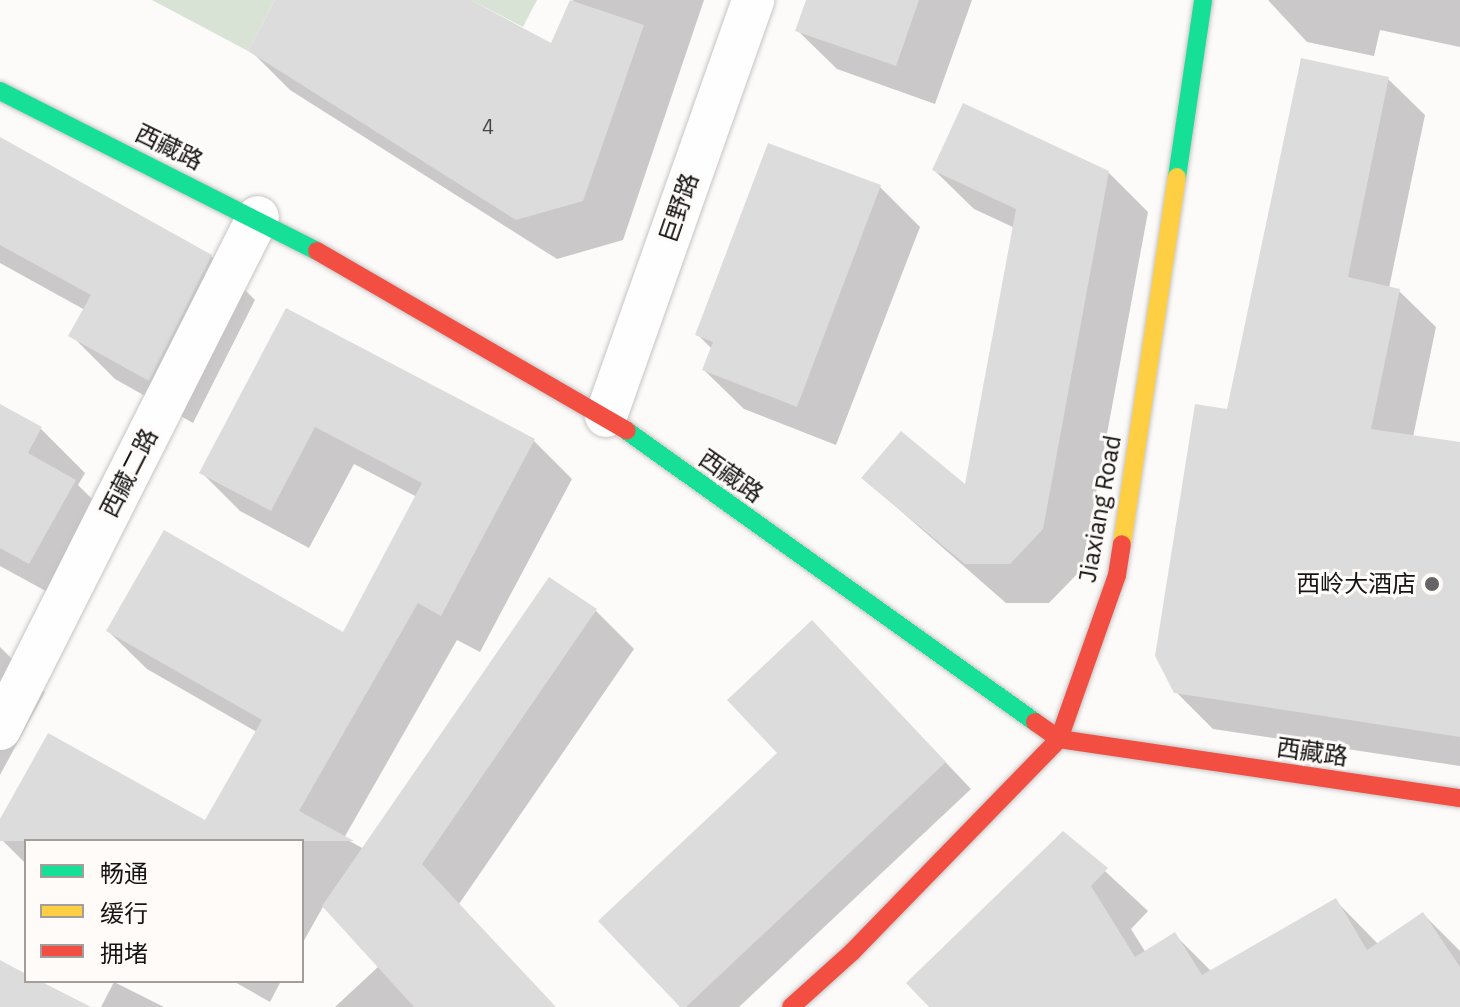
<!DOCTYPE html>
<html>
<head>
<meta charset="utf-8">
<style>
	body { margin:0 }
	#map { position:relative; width:1460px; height:1007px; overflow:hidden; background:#fdfbfa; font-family:"IBM Plex Sans","Noto Sans SC",sans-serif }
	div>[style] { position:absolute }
	.green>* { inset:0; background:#d8e3d6 }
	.shadow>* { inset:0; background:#0003 }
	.building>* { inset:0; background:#dddcdc }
	.roads { filter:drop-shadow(0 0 2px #c6c4c4) drop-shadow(0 0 2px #c6c4c4) }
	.street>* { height:42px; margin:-21px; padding:0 21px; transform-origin:21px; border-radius:21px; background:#fffefe }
	.fast>* { height:18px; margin:-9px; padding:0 9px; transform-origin:9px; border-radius:9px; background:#16e098 }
	.slow>* { height:18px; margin:-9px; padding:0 9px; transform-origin:9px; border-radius:9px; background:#ffcf43 }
	.jam>* { height:18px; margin:-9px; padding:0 9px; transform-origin:9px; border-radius:9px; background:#f24e42 }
	.dots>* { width:22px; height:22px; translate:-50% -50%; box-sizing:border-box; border:4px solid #fefbf9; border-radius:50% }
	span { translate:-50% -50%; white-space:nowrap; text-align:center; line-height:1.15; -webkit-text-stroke:6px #fefbf9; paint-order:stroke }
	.number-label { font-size:20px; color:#474545 }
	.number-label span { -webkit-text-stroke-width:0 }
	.street-label { font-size:24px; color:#151313 }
	.poi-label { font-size:24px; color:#151313 }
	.right { translate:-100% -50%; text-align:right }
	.legend { position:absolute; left:24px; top:839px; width:280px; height:144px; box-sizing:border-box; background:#fefbf9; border:2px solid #a19e9d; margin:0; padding:10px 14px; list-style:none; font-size:24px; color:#151313 }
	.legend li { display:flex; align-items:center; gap:16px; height:40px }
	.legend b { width:40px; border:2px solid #a19e9d }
</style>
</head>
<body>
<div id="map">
	<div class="green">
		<div style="clip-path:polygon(152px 0,275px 0,248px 51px)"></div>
		<div style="clip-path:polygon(471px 0,537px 0,523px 27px)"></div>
	</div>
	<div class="shadow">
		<div style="clip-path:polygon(277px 0,466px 0,552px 45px,573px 0,704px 0,623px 240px,557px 259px,290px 90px,250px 50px)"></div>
		<div style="clip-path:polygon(808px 0,972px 0,935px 104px,837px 69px,797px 30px)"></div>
		<div style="clip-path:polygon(1268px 0,1460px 0,1460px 47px,1380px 30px,1374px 56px,1307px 42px)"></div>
		<div style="clip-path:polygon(1388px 79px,1425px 115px,1389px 288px,1399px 291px,1436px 327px,1413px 437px,1460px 444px,1460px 766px,1213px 729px,1176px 692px,1229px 411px)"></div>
		<div style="clip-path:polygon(0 139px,211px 256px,255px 300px,193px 423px,115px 379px,71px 335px,85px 310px,0 263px)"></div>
		<div style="clip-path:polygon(769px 146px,880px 187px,920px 227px,836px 445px,744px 409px,704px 370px,712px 349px,697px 334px)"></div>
		<div style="clip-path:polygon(934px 170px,1108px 172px,1148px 212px,1082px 569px,1049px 603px,1006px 603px,863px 478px,966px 487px,1015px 228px,974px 209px)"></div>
		<div style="clip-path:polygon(287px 311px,534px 441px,572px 479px,480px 652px,457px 640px,344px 838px,364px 849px,550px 580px,596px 611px,634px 649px,459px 904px,555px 1007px,335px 1007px,379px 966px,324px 905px,302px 944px,302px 841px,26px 841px,26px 864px,0 838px,0 823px,206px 822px,257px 732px,147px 669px,108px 631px,344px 635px,417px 497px,354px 464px,309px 548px,240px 511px,202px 473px)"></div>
		<div style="clip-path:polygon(0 406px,41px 429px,85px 473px,78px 485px,118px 525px,73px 606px,0 566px)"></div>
		<div style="clip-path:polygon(0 647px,45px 692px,0 775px)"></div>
		<div style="clip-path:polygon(838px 649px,971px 789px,739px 1007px,683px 1007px,780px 753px)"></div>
		<div style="clip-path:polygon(1064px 833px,1148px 911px,1131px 929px,1146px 953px,1175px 935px,1212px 972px,1335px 900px,1379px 945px,1423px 914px,1460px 951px,1460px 1007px,932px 1007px)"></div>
		<div style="clip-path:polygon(233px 981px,281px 981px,270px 1002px)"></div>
		<div style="clip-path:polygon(114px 982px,164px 1007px,101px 1007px)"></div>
	</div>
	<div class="building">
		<div style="clip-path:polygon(275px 0,471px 0,551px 43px,570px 0,644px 25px,583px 201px,516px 220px,248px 51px)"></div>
		<div style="clip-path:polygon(806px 0,919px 0,896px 66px,795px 31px)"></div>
		<div style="clip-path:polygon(1301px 58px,1389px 77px,1348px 277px,1400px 289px,1371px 429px,1460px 442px,1460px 737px,1174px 693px,1155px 656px,1195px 404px,1227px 409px)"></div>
		<div style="clip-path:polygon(963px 103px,1109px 171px,1043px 529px,1010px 564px,965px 564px,861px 478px,901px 431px,965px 484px,1016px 209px,932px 170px)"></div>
		<div style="clip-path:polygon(0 137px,212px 255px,149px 381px,68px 336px,91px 295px,0 245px)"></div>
		<div style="clip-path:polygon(768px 143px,881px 185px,797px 407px,702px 370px,713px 342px,695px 335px)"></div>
		<div style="clip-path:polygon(286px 308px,535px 439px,441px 616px,418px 603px,299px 811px,354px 841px,0 841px,0 819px,48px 733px,205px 820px,262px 720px,106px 631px,164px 530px,343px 632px,422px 483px,315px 427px,271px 511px,199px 473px)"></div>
		<div style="clip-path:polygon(0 404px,42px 427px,28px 453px,76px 480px,29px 564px,0 548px)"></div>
		<div style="clip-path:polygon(549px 577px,597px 609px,422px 864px,556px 1007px,414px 1007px,322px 906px)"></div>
		<div style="clip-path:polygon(812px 620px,946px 762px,686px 1007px,680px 1007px,598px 921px,777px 753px,727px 700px)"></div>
		<div style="clip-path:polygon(1063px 831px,1108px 868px,1091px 886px,1135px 957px,1175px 932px,1202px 975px,1336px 898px,1367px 950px,1423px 912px,1460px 967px,1460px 1007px,929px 1007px,906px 983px)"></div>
		<div style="clip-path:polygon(0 960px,26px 974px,26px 981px,40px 981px,91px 1007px,0 1007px)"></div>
	</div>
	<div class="roads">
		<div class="street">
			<div style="left:606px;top:416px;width:441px;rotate:-70.5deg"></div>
			<div style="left:0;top:729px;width:573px;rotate:-63.26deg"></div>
		</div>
		<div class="fast">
			<div style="left:0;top:91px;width:355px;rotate:26.8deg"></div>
			<div style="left:1177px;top:177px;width:179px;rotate:-81.6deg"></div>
			<div style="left:627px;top:431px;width:501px;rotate:35.5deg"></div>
		</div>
		<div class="slow">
			<div style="left:1122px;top:544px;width:371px;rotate:-81.5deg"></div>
		</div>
		<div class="jam">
			<div style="left:317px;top:251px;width:358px;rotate:30.1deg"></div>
			<div style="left:1035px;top:722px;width:29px;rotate:35deg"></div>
			<div style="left:1059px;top:739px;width:405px;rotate:8.4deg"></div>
			<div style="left:791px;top:1007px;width:82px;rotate:-42deg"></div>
			<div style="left:852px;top:952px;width:297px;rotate:-45.8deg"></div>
			<div style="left:1059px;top:739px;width:174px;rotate:-70.5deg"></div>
			<div style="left:1117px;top:575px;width:31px;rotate:-81deg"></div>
		</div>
	</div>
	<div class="dots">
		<div style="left:1432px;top:584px;background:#666464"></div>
	</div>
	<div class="number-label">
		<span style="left:488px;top:126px">4</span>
	</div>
	<div class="street-label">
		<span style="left:169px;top:147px;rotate:26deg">西藏路</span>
		<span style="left:679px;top:208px;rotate:-71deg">巨野路</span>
		<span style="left:129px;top:473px;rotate:-63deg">西藏二路</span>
		<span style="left:731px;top:476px;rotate:35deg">西藏路</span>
		<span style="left:1100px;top:509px;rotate:-80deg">Jiaxiang Road</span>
		<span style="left:1312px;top:752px;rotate:8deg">西藏路</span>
	</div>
	<div class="poi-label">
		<span class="right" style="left:1416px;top:584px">西岭大酒店</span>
	</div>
	<ul class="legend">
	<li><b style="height:10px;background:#16e098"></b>畅通</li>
	<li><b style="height:10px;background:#ffcf43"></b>缓行</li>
	<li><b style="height:10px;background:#f24e42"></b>拥堵</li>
	</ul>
</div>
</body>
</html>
